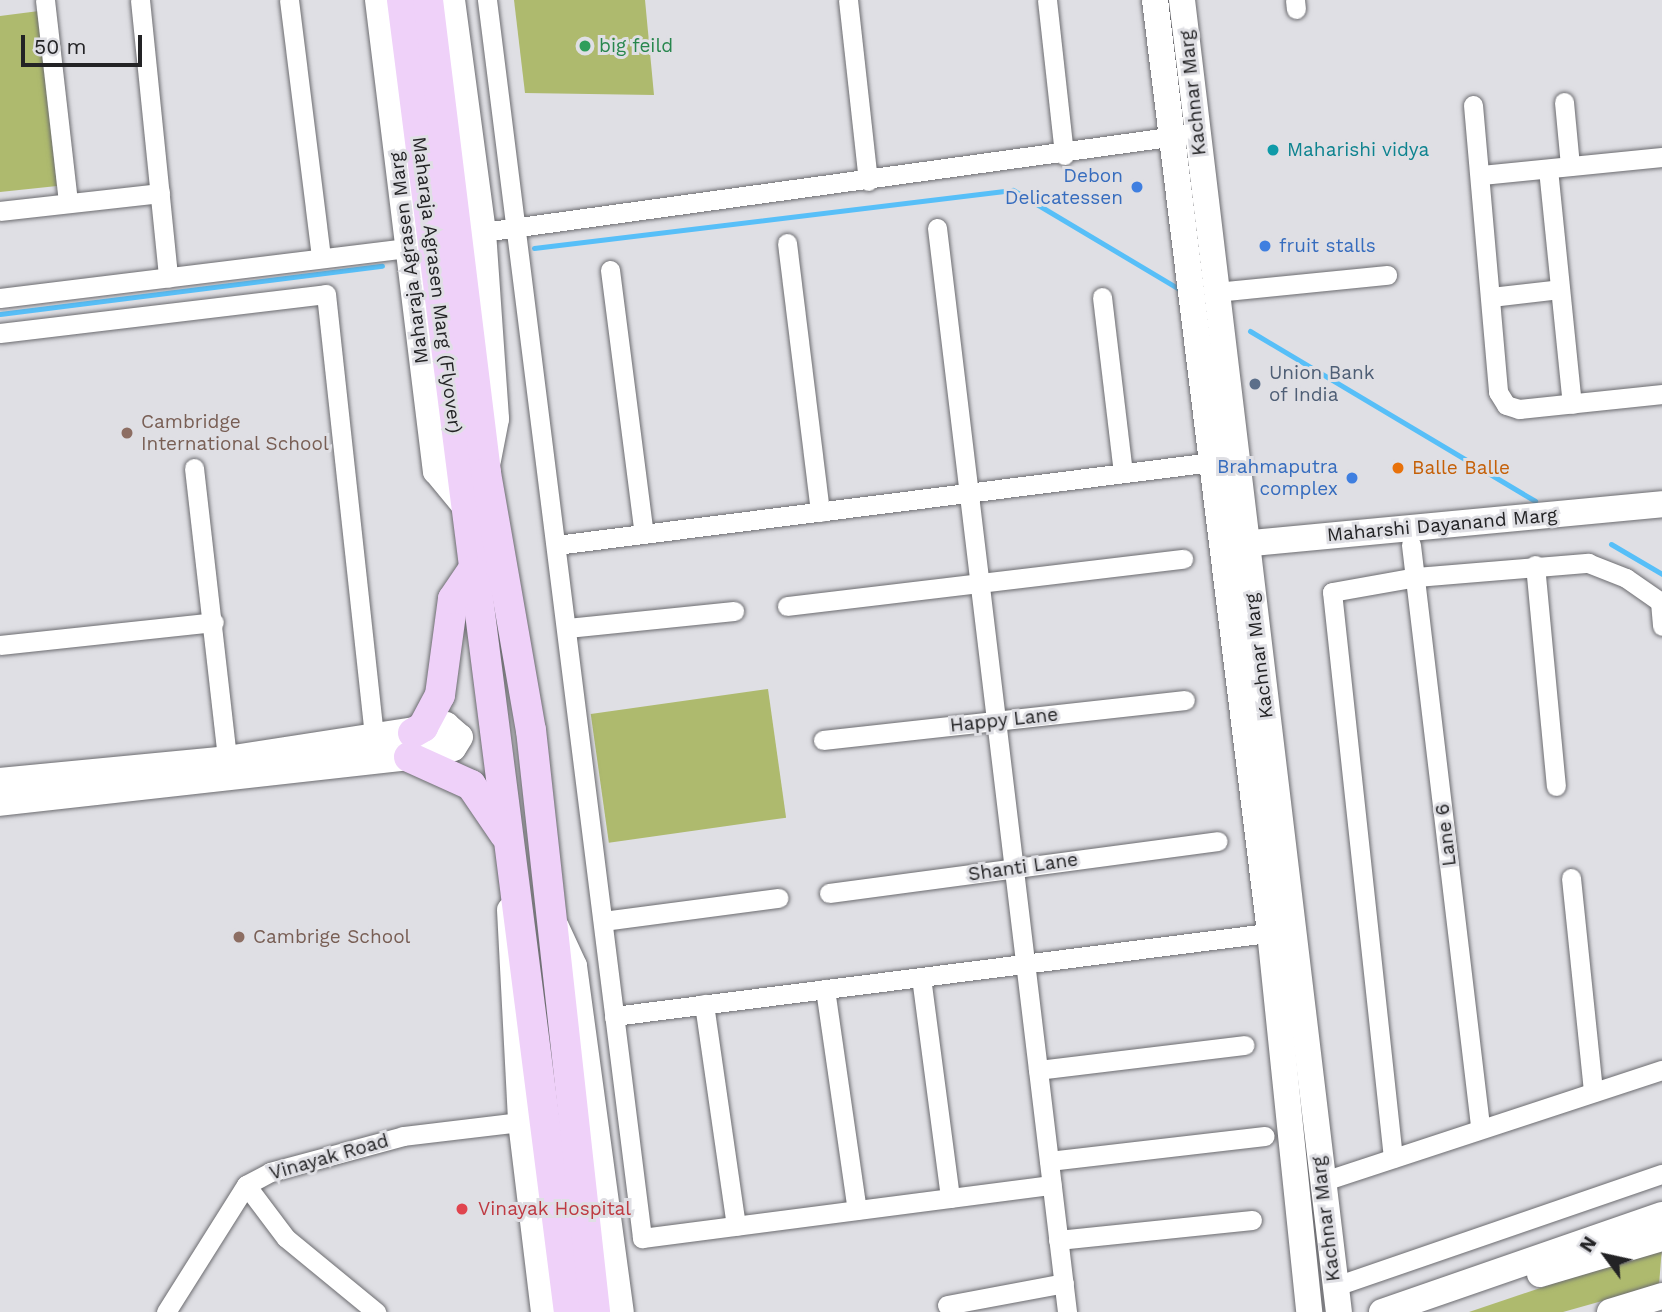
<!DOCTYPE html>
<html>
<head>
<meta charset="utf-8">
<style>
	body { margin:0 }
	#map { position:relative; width:1662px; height:1312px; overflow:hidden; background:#dfdfe4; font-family:"Work Sans",sans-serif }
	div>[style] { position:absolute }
	.green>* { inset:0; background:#aeba6e; transform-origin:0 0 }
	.stream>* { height:5px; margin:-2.5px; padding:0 2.5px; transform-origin:2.5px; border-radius:2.5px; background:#57bff8 }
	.roads { filter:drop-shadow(0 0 2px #6c6c70) drop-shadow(0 0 2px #6c6c70) }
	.street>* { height:19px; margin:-9.5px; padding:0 9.5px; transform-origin:9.5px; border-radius:9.5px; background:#fff }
	.secondary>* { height:26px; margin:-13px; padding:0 13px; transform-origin:13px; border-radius:13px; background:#fff }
	.primary>* { height:30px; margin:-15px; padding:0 15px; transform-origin:15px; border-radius:15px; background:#efd1f9 }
	.dots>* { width:19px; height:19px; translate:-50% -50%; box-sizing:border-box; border:4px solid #dfdfe4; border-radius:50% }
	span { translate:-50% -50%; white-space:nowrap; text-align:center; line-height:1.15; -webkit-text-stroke:6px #dfdfe4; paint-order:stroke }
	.leisure-label { font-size:19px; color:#27864d }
	.left { translate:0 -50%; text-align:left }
	.street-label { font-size:19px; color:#232325 }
	.culture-label { font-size:19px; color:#0d838f }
	.shop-label { font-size:19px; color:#366cbe }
	.right { translate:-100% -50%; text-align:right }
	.service-label { font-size:19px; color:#4e5e75 }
	.education-label { font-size:19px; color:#785e54 }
	.food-label { font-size:19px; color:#c56008 }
	.health-label { font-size:19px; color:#be3a42 }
	.north { position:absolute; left:1571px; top:1221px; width:70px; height:70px; -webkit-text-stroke:5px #dfdfe4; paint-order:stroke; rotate:303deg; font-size:19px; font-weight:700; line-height:28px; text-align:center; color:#232325 }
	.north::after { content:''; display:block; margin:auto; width:24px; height:32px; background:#232325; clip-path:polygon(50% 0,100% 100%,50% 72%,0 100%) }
	.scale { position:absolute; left:21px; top:35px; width:121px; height:32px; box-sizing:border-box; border:4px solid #232325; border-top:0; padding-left:9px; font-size:21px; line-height:24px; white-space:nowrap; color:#232325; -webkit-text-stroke:5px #dfdfe4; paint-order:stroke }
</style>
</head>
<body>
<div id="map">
	<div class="green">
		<div style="clip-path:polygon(514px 0,645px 0,654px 95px,525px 93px)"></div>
		<div style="clip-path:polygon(39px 11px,57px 186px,0 192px,0 16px)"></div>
		<div style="left:768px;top:689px;width:130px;height:179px;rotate:82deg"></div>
		<div style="clip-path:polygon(1662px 1247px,1659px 1285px,1563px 1312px,1469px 1312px)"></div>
	</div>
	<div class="stream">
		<div style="left:534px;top:248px;width:482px;rotate:-6.9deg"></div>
		<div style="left:1013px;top:190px;width:196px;rotate:30.8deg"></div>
		<div style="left:0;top:314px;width:385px;rotate:-7.2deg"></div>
		<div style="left:1250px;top:331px;width:332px;rotate:30.8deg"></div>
		<div style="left:1611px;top:544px;width:59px;rotate:30.5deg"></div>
	</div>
	<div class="roads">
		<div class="street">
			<div style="left:45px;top:0;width:204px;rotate:83.5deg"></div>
			<div style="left:140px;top:0;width:279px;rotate:84.2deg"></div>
			<div style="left:289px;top:0;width:260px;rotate:82.9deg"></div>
			<div style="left:487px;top:0;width:1248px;rotate:82.86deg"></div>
			<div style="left:642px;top:1238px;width:413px;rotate:-7.4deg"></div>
			<div style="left:848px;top:0;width:182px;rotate:83.7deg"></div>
			<div style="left:1047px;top:0;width:156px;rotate:83.7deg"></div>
			<div style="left:1295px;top:0;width:9px;rotate:84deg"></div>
			<div style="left:1564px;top:102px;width:64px;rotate:84.6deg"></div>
			<div style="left:1473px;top:105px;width:288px;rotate:85deg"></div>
			<div style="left:1498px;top:392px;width:15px;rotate:58deg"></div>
			<div style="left:1506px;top:405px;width:14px;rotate:17deg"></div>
			<div style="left:1519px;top:409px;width:144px;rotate:-6deg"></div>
			<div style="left:1548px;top:169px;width:236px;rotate:84.2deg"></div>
			<div style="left:1481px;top:175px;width:182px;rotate:-5.7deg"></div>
			<div style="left:0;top:211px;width:161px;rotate:-6.4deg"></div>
			<div style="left:937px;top:228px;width:1092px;rotate:83.16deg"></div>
			<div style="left:483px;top:232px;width:707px;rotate:-7.89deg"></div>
			<div style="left:787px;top:243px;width:271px;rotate:83deg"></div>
			<div style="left:610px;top:270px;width:266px;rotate:82.7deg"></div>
			<div style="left:1216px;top:292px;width:172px;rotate:-5.7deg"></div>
			<div style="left:1102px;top:297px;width:177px;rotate:83.2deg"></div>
			<div style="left:1491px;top:297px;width:69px;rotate:-6.6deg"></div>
			<div style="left:0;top:298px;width:410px;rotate:-7deg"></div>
			<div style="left:0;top:333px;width:328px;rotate:-6.8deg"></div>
			<div style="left:326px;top:294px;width:448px;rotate:83.8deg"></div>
			<div style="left:194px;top:468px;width:293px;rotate:83.5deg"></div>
			<div style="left:556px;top:545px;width:661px;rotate:-7.21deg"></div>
			<div style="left:1411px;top:545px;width:584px;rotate:83.22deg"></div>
			<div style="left:1535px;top:565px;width:222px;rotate:84.6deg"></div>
			<div style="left:1660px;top:602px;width:24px;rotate:85deg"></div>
			<div style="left:787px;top:606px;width:399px;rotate:-6.8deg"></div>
			<div style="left:567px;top:628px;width:168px;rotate:-5.8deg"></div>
			<div style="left:0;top:645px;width:215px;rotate:-6.1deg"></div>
			<div style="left:823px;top:740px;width:364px;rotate:-6.3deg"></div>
			<div style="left:1571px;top:878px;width:215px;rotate:84.1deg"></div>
			<div style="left:829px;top:893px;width:392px;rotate:-7.6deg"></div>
			<div style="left:603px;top:921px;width:177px;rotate:-7.5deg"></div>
			<div style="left:921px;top:977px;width:223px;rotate:82.5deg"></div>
			<div style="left:825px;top:989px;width:223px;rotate:81.8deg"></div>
			<div style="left:704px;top:1004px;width:224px;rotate:81.8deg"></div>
			<div style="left:614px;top:1016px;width:674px;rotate:-7.24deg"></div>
			<div style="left:1038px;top:1070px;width:208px;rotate:-6.9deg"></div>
			<div style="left:1393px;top:1158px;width:569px;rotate:-96.15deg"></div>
			<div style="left:1332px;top:592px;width:85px;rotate:-10.1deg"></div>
			<div style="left:1416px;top:577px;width:173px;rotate:-4.7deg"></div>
			<div style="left:1588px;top:563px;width:41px;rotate:21.5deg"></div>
			<div style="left:1626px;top:578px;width:44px;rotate:34.8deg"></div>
			<div style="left:1049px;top:1161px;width:217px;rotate:-6.6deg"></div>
			<div style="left:1321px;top:1182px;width:359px;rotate:-18.2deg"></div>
			<div style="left:246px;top:1185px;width:66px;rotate:53deg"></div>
			<div style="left:286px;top:1238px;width:117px;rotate:39.4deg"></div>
			<div style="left:1058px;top:1240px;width:195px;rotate:-5.9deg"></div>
			<div style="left:1333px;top:1287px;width:348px;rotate:-19deg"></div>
			<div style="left:947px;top:1305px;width:119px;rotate:-10.6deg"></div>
			<div style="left:166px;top:1312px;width:150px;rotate:-57.8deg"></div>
			<div style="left:246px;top:1185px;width:27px;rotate:-28deg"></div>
			<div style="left:270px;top:1172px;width:138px;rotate:-15.1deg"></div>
			<div style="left:403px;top:1136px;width:119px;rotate:-6.8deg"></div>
		</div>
		<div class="secondary">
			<div style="left:378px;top:0;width:475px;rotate:83deg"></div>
			<div style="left:436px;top:471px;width:45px;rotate:50.4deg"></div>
			<div style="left:452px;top:0;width:234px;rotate:82.4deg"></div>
			<div style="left:483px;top:232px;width:187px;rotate:86deg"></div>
			<div style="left:496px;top:419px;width:42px;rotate:101deg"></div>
			<div style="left:1155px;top:0;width:939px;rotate:82.97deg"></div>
			<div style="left:1270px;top:932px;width:382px;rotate:84.1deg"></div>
			<div style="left:1182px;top:0;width:1321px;rotate:83.18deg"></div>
			<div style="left:1231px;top:545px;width:433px;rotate:-5.4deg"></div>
			<div style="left:0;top:781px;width:228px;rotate:-5.5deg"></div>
			<div style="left:227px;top:759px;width:222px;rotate:-8.8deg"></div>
			<div style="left:446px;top:725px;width:18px;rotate:41deg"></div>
			<div style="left:460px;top:737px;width:13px;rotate:122deg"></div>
			<div style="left:453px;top:748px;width:45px;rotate:168.4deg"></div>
			<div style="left:409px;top:757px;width:412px;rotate:173.6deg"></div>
			<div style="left:510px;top:910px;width:212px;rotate:87deg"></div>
			<div style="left:521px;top:1122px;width:191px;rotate:83.1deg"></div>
			<div style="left:556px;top:927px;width:43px;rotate:65.2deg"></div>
			<div style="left:574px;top:966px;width:349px;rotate:82.3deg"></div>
			<div style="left:1540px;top:1274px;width:127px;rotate:-16.4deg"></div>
			<div style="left:1382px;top:1312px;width:296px;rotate:-19.1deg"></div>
			<div style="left:1610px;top:1312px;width:54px;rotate:-17.1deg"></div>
		</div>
		<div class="primary">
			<div style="left:402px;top:0;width:1323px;rotate:82.75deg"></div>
			<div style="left:428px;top:0;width:477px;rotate:83deg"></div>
			<div style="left:486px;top:473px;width:261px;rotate:80.1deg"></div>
			<div style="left:531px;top:730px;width:586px;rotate:83.72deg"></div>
			<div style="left:413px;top:733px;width:12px;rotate:-31deg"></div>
			<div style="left:423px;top:727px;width:36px;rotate:-62deg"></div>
			<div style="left:440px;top:695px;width:97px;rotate:-82.3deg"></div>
			<div style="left:453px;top:599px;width:34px;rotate:-56deg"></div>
			<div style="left:409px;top:757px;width:68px;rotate:24.3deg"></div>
			<div style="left:471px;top:785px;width:60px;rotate:55.8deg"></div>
		</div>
	</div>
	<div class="dots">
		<div style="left:585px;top:46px;background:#2e9e5b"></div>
		<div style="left:1273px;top:150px;background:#0f9aa8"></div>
		<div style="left:1137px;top:187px;background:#3f7fe0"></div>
		<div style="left:1265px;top:246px;background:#3f7fe0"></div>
		<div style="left:1255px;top:384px;background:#5c6f8a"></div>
		<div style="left:127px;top:433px;background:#8d6e63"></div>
		<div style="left:1398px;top:468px;background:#e8710a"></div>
		<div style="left:1352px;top:478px;background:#3f7fe0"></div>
		<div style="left:239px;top:937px;background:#8d6e63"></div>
		<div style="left:462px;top:1209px;background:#e0444e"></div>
	</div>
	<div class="leisure-label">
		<span class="left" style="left:599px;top:46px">big feild</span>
	</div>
	<div class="street-label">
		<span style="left:1193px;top:93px;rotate:-96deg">Kachnar Marg</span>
		<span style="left:409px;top:258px;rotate:-97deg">Maharaja Agrasen Marg</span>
		<span style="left:437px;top:285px;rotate:83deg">Maharaja Agrasen Marg (Flyover)</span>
		<span style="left:1442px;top:525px;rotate:-5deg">Maharshi Dayanand Marg</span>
		<span style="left:1259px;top:656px;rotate:-97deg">Kachnar Marg</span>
		<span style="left:1004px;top:720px;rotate:-6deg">Happy Lane</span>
		<span style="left:1446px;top:835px;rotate:-97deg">Lane 6</span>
		<span style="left:1023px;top:867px;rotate:-8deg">Shanti Lane</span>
		<span style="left:329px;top:1157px;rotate:-16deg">Vinayak Road</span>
		<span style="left:1326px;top:1219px;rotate:-97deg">Kachnar Marg</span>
	</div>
	<div class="culture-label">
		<span class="left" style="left:1287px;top:150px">Maharishi vidya</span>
	</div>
	<div class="shop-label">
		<span class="right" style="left:1123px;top:187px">Debon<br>Delicatessen</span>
		<span class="left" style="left:1279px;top:246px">fruit stalls</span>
		<span class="right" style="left:1338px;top:478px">Brahmaputra<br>complex</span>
	</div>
	<div class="service-label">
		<span class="left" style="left:1269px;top:384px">Union Bank<br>of India</span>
	</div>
	<div class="education-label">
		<span class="left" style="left:141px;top:433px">Cambridge<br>International School</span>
		<span class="left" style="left:253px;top:937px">Cambrige School</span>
	</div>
	<div class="food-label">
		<span class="left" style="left:1412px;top:468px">Balle Balle</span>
	</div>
	<div class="health-label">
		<span class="left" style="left:478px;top:1209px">Vinayak Hospital</span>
	</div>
	<div class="north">N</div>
	<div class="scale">50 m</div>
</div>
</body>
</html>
